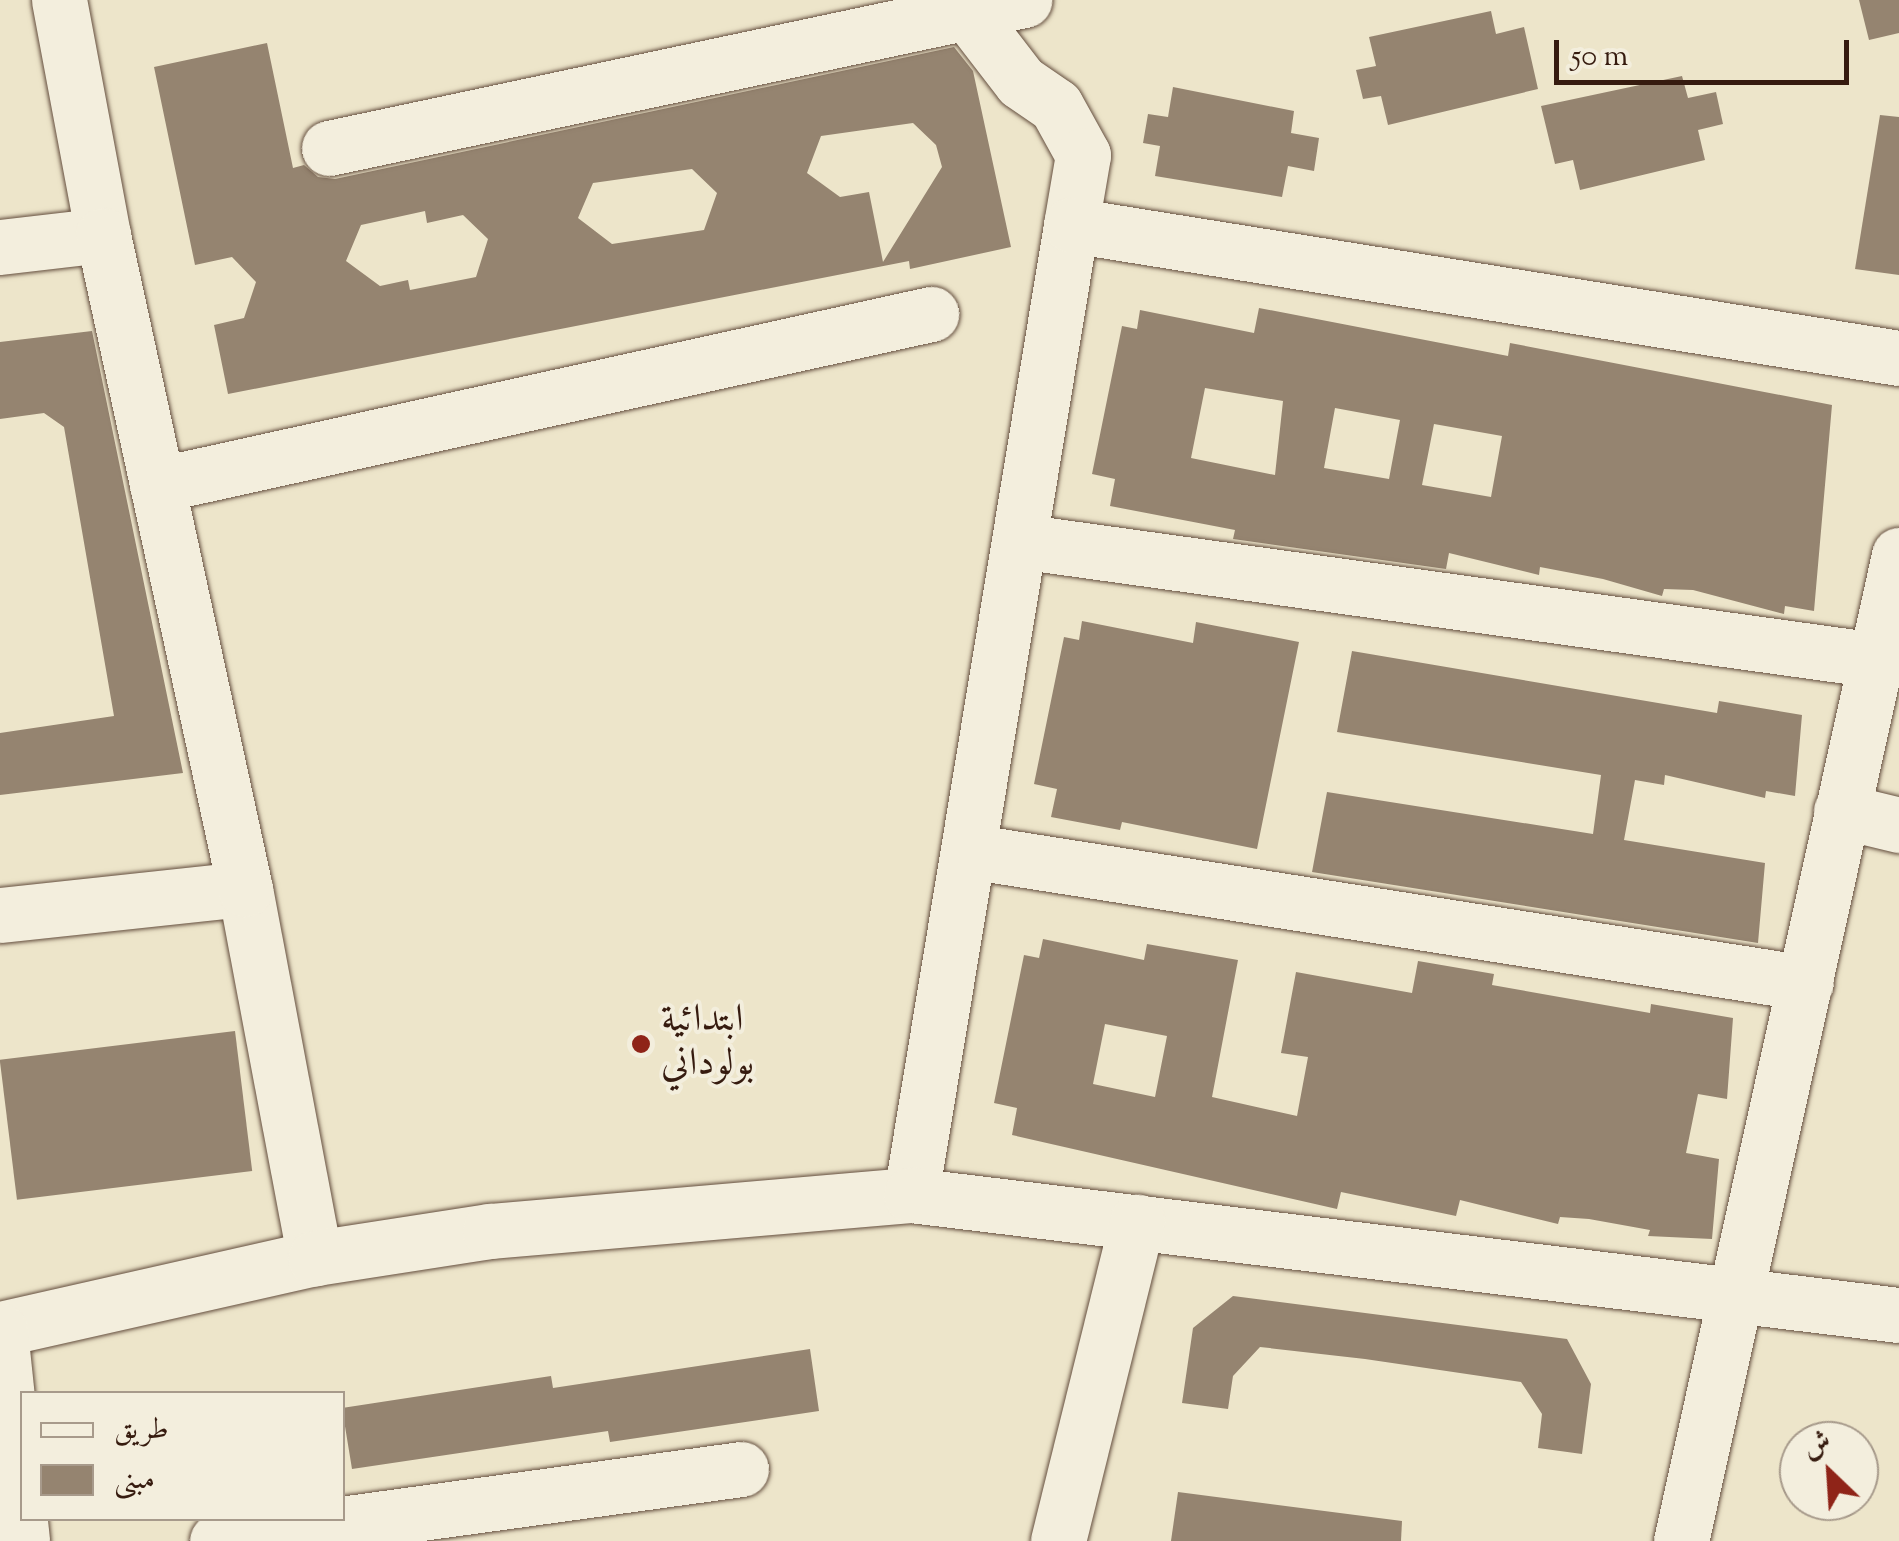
<!DOCTYPE html>
<html>
<head>
<meta charset="utf-8">
<style>
	body { margin:0 }
	#map { position:relative; width:1899px; height:1541px; overflow:hidden; background:#ede5ca; font-family:"Sorts Mill Goudy",Amiri,serif }
	div>[style] { position:absolute }
	.building>* { inset:0; background:#958470; transform-origin:0 0 }
	.roads { filter:drop-shadow(0 0 2px #644e3e) drop-shadow(0 0 2px #644e3e) }
	.minor>* { height:55px; margin:-27.5px; padding:0 27.5px; transform-origin:27.5px; border-radius:27.5px; background:#f3eedd }
	.dots>* { width:28px; height:28px; translate:-50% -50%; box-sizing:border-box; border:5px solid #f3eedd; border-radius:50% }
	span { translate:-50% -50%; white-space:nowrap; text-align:center; line-height:1.15; -webkit-text-stroke:8px #f3eedd; paint-order:stroke }
	.poi-label { font-size:38px; color:#361b0f }
	.left { translate:0 -50%; text-align:left }
	.legend { position:absolute; left:20px; top:1391px; width:325px; height:130px; box-sizing:border-box; background:#f3eedd; border:2px solid #a79a8b; margin:0; padding:12px 18px; list-style:none; font-size:30px; color:#361b0f }
	.legend li { display:flex; align-items:center; gap:20px; height:50px }
	.legend b { width:50px; border:2px solid #a79a8b }
	.north { position:absolute; left:1779px; top:1421px; width:100px; height:100px; box-sizing:border-box; background:#f3eedd; border:2px solid #a79a8b; border-radius:50%; rotate:335deg; font-size:28px; font-weight:700; line-height:40px; text-align:center; color:#361b0f }
	.north::after { content:''; display:block; margin:auto; width:35px; height:45px; background:#8f2418; clip-path:polygon(50% 0,100% 100%,50% 72%,0 100%) }
	.scale { position:absolute; left:1554px; top:40px; width:295px; height:45px; box-sizing:border-box; border:5px solid #361b0f; border-top:0; padding-left:12px; font-size:30px; line-height:35px; white-space:nowrap; color:#361b0f; -webkit-text-stroke:8px #f3eedd; paint-order:stroke }
</style>
</head>
<body>
<div id="map">
	<div class="building">
		<div style="clip-path:polygon(1859px 0,1899px 0,1899px 33px,1869px 40px)"></div>
		<div style="clip-path:polygon(1491px 11px,1496px 34px,1524px 27px,1538px 89px,1388px 125px,1381px 96px,1363px 99px,1356px 70px,1376px 66px,1369px 37px)"></div>
		<div style="clip-path:polygon(evenodd,267px 43px,293px 168px,304px 165px,318px 177px,335px 179px,954px 47px,973px 71px,1011px 247px,910px 269px,909px 261px,228px 394px,214px 325px,244px 318px,256px 282px,232px 257px,195px 265px,154px 67px,267px 43px,913px 123px,936px 145px,942px 167px,883px 262px,869px 192px,840px 197px,807px 173px,821px 136px,913px 123px,267px 43px,692px 169px,717px 193px,704px 230px,612px 244px,578px 218px,593px 183px,692px 169px,267px 43px,425px 211px,427px 223px,463px 215px,488px 239px,476px 277px,410px 290px,408px 280px,380px 286px,346px 261px,361px 225px,425px 211px)"></div>
		<div style="clip-path:polygon(1682px 76px,1688px 98px,1716px 92px,1723px 124px,1698px 130px,1705px 160px,1580px 190px,1573px 160px,1555px 164px,1541px 106px)"></div>
		<div style="clip-path:polygon(1173px 87px,1294px 111px,1291px 133px,1319px 138px,1314px 171px,1288px 166px,1282px 197px,1155px 176px,1160px 146px,1143px 143px,1148px 114px,1168px 117px)"></div>
		<div style="clip-path:polygon(1880px 115px,1899px 117px,1899px 275px,1855px 269px)"></div>
		<div style="clip-path:polygon(evenodd,1259px 308px,1508px 356px,1510px 343px,1832px 405px,1814px 611px,1785px 606px,1784px 614px,1693px 590px,1664px 589px,1662px 596px,1603px 579px,1540px 567px,1539px 575px,1449px 553px,1446px 569px,1233px 539px,1235px 530px,1110px 506px,1115px 479px,1092px 474px,1122px 326px,1137px 329px,1140px 310px,1254px 333px,1259px 308px,1205px 388px,1283px 401px,1275px 475px,1191px 458px,1205px 388px,1259px 308px,1335px 408px,1400px 420px,1389px 479px,1324px 468px,1335px 408px,1259px 308px,1434px 424px,1502px 436px,1491px 497px,1422px 485px,1434px 424px)"></div>
		<div style="clip-path:polygon(92px 331px,183px 773px,0 795px,0 733px,114px 716px,64px 427px,44px 413px,0 419px,0 342px)"></div>
		<div style="clip-path:polygon(1082px 621px,1193px 643px,1196px 622px,1299px 642px,1257px 849px,1122px 822px,1120px 830px,1051px 817px,1057px 789px,1034px 784px,1064px 637px,1079px 640px)"></div>
		<div style="clip-path:polygon(1352px 651px,1717px 713px,1719px 701px,1802px 715px,1795px 796px,1766px 791px,1765px 798px,1665px 775px,1664px 785px,1635px 780px,1624px 840px,1765px 863px,1758px 943px,1312px 872px,1327px 792px,1593px 834px,1601px 775px,1337px 732px)"></div>
		<div style="clip-path:polygon(evenodd,1043px 939px,1144px 960px,1147px 944px,1238px 960px,1212px 1097px,1297px 1116px,1308px 1057px,1281px 1053px,1296px 972px,1412px 993px,1418px 961px,1494px 974px,1492px 985px,1650px 1013px,1651px 1004px,1733px 1018px,1727px 1099px,1698px 1094px,1686px 1153px,1719px 1159px,1712px 1239px,1648px 1236px,1650px 1230px,1589px 1219px,1560px 1217px,1558px 1224px,1460px 1200px,1456px 1216px,1341px 1192px,1337px 1209px,1012px 1135px,1017px 1108px,994px 1103px,1024px 955px,1039px 958px,1043px 939px,1105px 1024px,1167px 1036px,1155px 1097px,1093px 1084px,1105px 1024px)"></div>
		<div style="left:235px;top:1031px;width:141px;height:237px;rotate:83deg"></div>
		<div style="clip-path:polygon(1233px 1296px,1567px 1339px,1591px 1384px,1582px 1454px,1538px 1448px,1542px 1414px,1521px 1382px,1365px 1359px,1260px 1347px,1233px 1376px,1228px 1409px,1182px 1403px,1193px 1328px)"></div>
		<div style="clip-path:polygon(810px 1349px,819px 1411px,610px 1442px,608px 1431px,352px 1469px,342px 1408px,551px 1376px,553px 1388px)"></div>
		<div style="clip-path:polygon(1178px 1492px,1402px 1521px,1401px 1541px,1171px 1541px)"></div>
	</div>
	<div class="roads">
		<div class="minor">
			<div style="left:967px;top:12px;width:88px;rotate:52.4deg"></div>
			<div style="left:1021px;top:82px;width:42px;rotate:34.4deg"></div>
			<div style="left:1056px;top:106px;width:56px;rotate:61.1deg"></div>
			<div style="left:1083px;top:155px;width:71px;rotate:99.7deg"></div>
			<div style="left:329px;top:148px;width:711px;rotate:-12.02deg"></div>
			<div style="left:0;top:247px;width:104px;rotate:-6.6deg"></div>
			<div style="left:103px;top:235px;width:239px;rotate:-100.6deg"></div>
			<div style="left:157px;top:485px;width:793px;rotate:-12.46deg"></div>
			<div style="left:1019px;top:541px;width:864px;rotate:7.91deg"></div>
			<div style="left:1841px;top:811px;width:60px;rotate:13.6deg"></div>
			<div style="left:968px;top:851px;width:848px;rotate:8.95deg"></div>
			<div style="left:245px;top:889px;width:376px;rotate:79.3deg"></div>
			<div style="left:0;top:915px;width:246px;rotate:-6.1deg"></div>
			<div style="left:245px;top:889px;width:669px;rotate:-102.25deg"></div>
			<div style="left:911px;top:1195px;width:983px;rotate:-80.63deg"></div>
			<div style="left:1071px;top:225px;width:839px;rotate:9.13deg"></div>
			<div style="left:0;top:1329px;width:323px;rotate:-12.7deg"></div>
			<div style="left:315px;top:1258px;width:177px;rotate:-8.8deg"></div>
			<div style="left:490px;top:1231px;width:423px;rotate:-4.9deg"></div>
			<div style="left:911px;top:1195px;width:995px;rotate:6.93deg"></div>
			<div style="left:0;top:1331px;width:211px;rotate:84deg"></div>
			<div style="left:217px;top:1541px;width:529px;rotate:-7.82deg"></div>
			<div style="left:1058px;top:1541px;width:329px;rotate:-76.1deg"></div>
			<div style="left:1681px;top:1541px;width:1010px;rotate:-77.53deg"></div>
		</div>
	</div>
	<div class="dots">
		<div style="left:641px;top:1044px;background:#8f2418"></div>
	</div>
	<div class="poi-label">
		<span class="left" style="left:661px;top:1044px">ابتدائية<br>بولوداني</span>
	</div>
	<ul class="legend">
	<li><b style="height:12px;background:#f3eedd"></b>طريق</li>
	<li><b style="height:28px;background:#958470"></b>مبنى</li>
	</ul>
	<div class="north">ش</div>
	<div class="scale">50 m</div>
</div>
</body>
</html>
